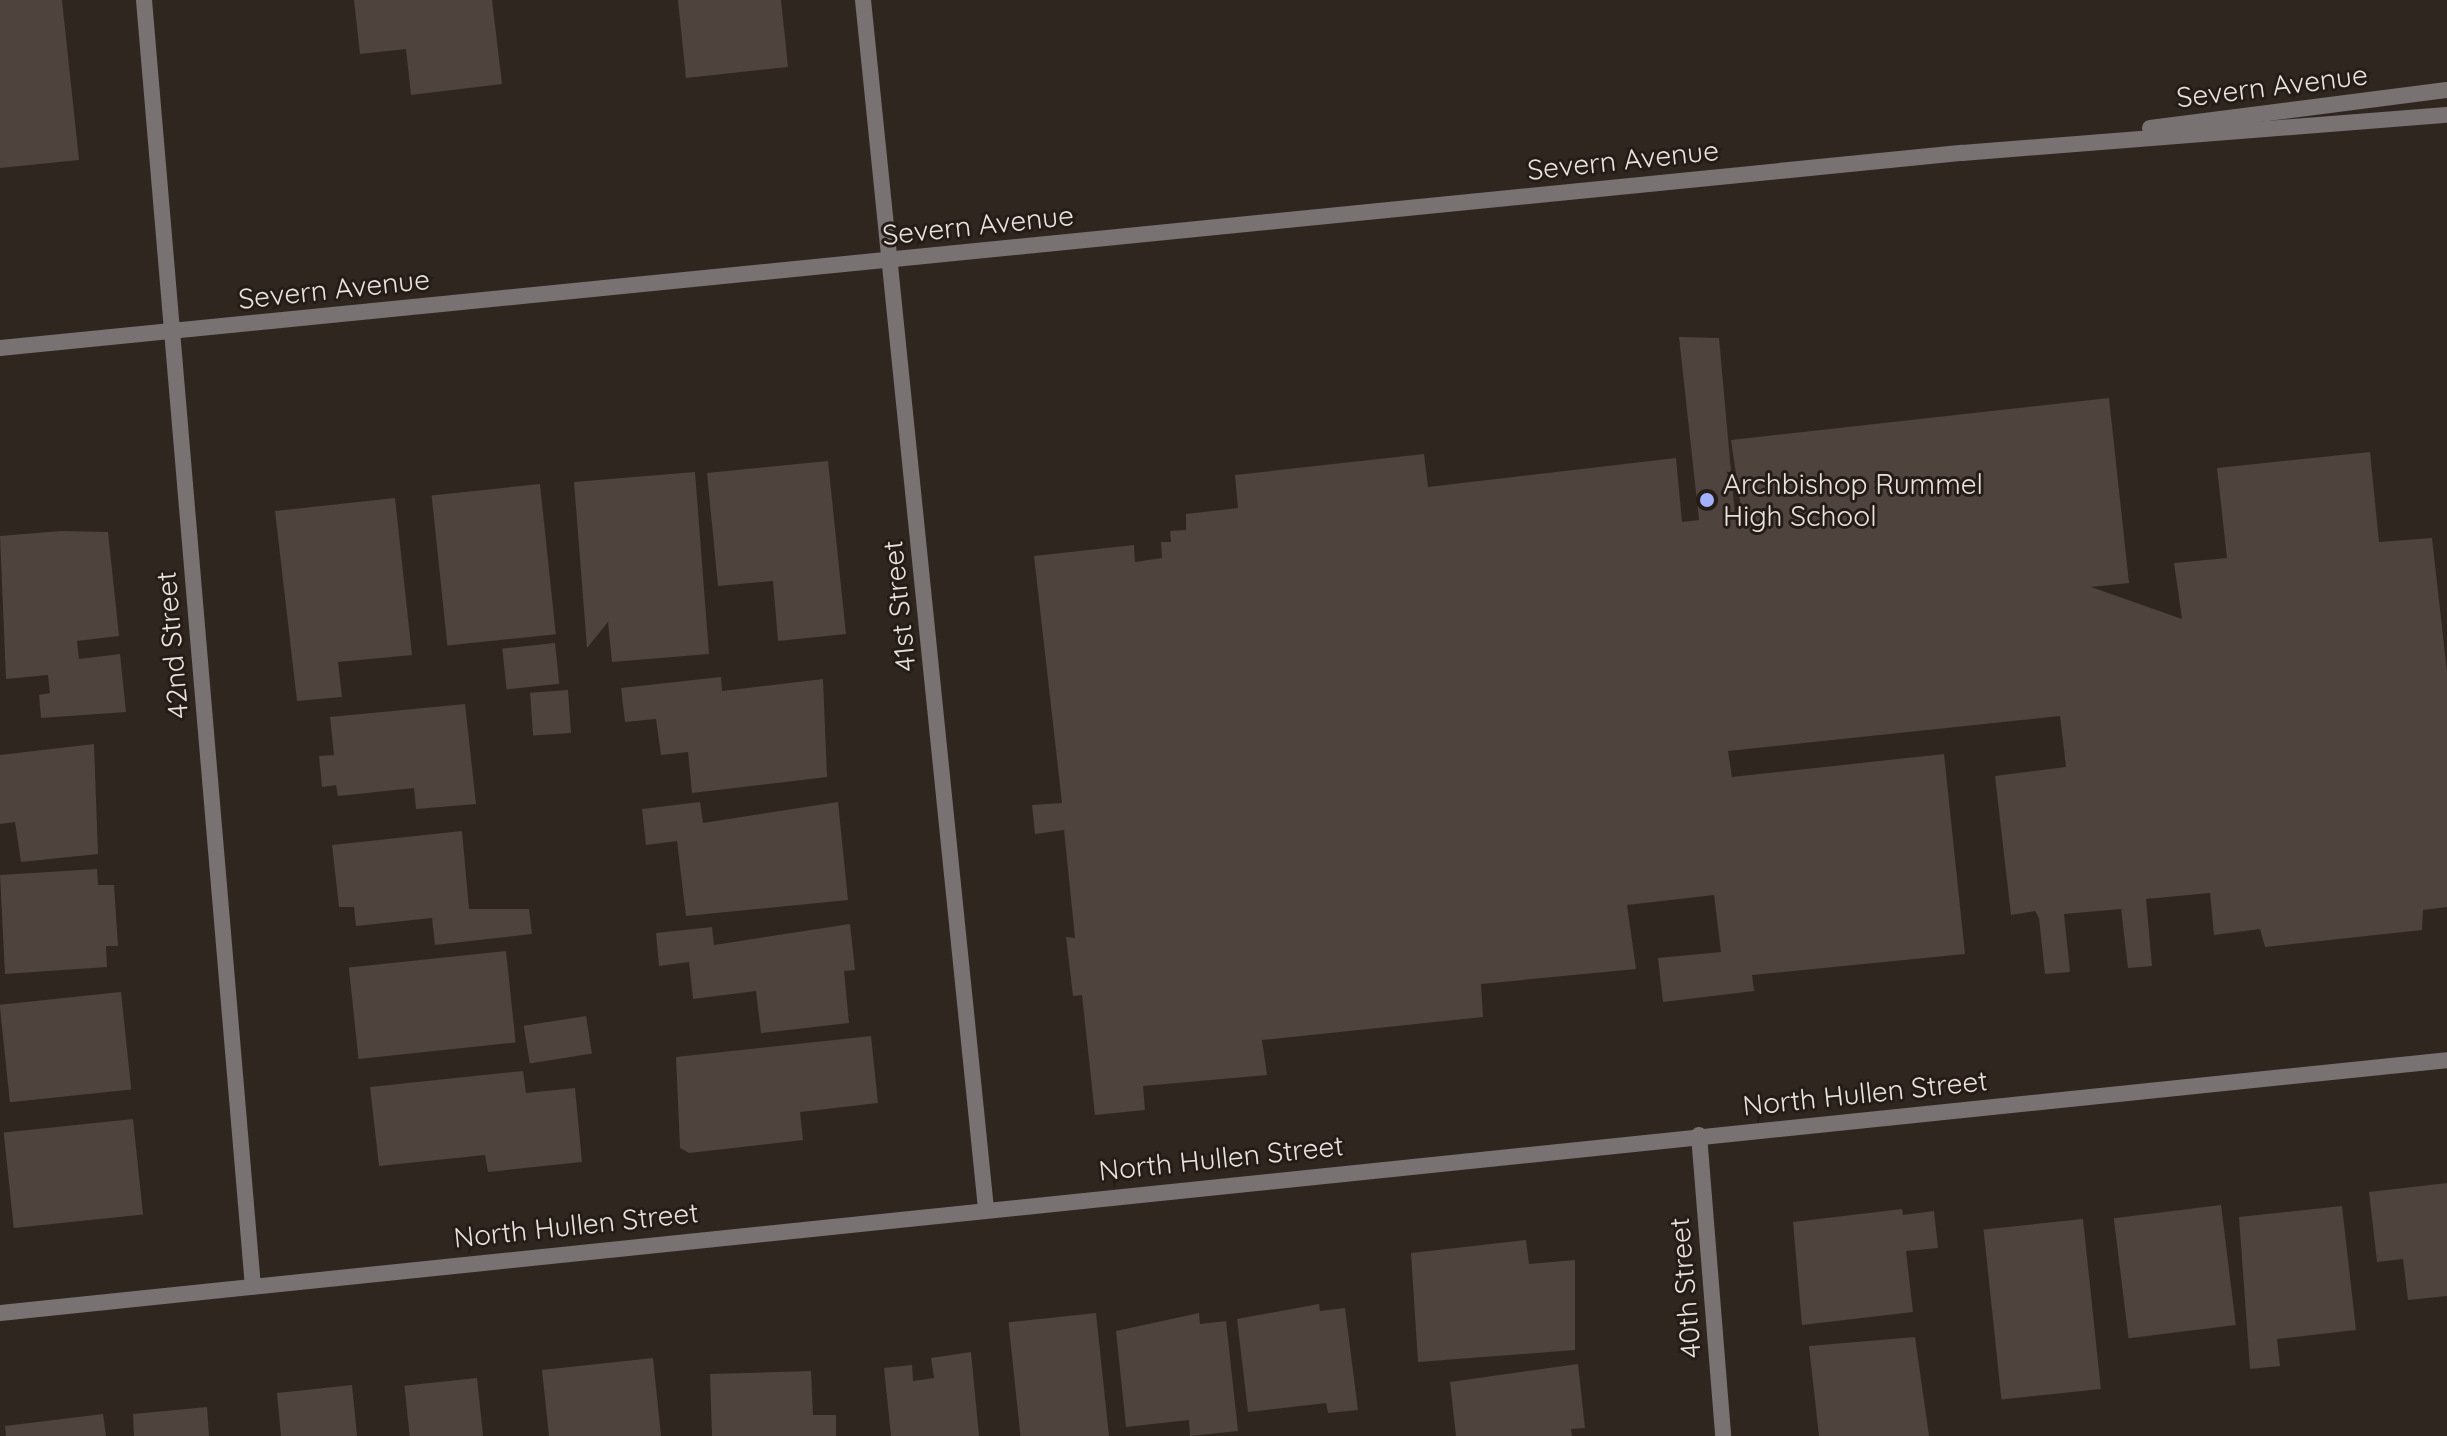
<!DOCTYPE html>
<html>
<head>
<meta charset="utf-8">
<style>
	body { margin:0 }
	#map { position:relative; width:2447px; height:1436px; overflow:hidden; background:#302620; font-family:Quicksand,sans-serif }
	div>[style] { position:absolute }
	.building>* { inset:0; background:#4e433d; transform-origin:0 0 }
	.minor>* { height:16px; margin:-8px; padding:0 8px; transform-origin:8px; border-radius:8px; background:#797273 }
	.tertiary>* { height:16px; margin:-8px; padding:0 8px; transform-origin:8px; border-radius:8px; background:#797273 }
	.dots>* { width:22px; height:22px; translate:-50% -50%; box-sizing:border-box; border:4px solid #261c17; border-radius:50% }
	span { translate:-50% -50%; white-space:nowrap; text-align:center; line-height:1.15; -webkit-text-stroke:6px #261c17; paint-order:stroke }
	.street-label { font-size:28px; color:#e8e2de }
	.poi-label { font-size:28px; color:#e8e2de }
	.left { translate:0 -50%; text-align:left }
</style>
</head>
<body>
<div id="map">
	<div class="building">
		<div style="clip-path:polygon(0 0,62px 0,79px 160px,0 168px)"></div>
		<div style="clip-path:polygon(354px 0,492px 0,502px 84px,411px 95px,406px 49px,360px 54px)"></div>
		<div style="clip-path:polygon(678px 0,781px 0,788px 67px,686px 78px)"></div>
		<div style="clip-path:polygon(1679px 337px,1719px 338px,1735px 516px,1742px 515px,1731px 440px,2109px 398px,2129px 583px,2091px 587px,2182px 619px,2174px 563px,2227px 558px,2217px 468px,2370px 452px,2379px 542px,2432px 538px,2447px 672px,2447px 907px,2423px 910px,2422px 930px,2265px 947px,2260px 929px,2214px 935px,2210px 893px,2146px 899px,2152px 966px,2128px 968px,2121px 909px,2064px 914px,2070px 972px,2045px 974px,2039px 918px,2035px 911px,2011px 915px,1995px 776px,2066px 767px,2060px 716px,1728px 751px,1732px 777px,1944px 754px,1965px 954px,1752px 975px,1754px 991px,1663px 1002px,1658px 958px,1721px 952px,1714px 895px,1627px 905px,1636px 969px,1481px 984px,1483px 1017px,1262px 1040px,1267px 1075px,1143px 1086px,1145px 1110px,1095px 1115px,1082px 995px,1073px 996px,1066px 937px,1075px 938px,1064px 830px,1035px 834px,1032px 805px,1062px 803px,1034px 556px,1134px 545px,1135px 562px,1162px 558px,1161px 542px,1171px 542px,1170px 531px,1186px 530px,1186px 514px,1238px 508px,1235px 475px,1424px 454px,1428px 487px,1676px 458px,1682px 522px,1699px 520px)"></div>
		<div style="clip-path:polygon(828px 461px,846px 634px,778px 641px,773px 581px,718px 586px,707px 473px)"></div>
		<div style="clip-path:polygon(695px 472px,709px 654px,612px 662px,608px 622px,587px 648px,574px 482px)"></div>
		<div style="left:540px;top:484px;width:151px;height:109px;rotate:84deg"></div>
		<div style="clip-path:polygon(395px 498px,412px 655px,338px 662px,342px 697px,297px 701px,275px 511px)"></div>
		<div style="clip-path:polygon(61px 531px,108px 532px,119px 636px,77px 641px,79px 659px,120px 654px,126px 712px,41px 718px,39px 695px,50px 693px,48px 675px,6px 679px,0 536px)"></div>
		<div style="left:555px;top:643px;width:41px;height:53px;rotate:84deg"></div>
		<div style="clip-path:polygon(721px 677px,722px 691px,823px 679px,827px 777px,692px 793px,688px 752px,661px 755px,656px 719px,625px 722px,621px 688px)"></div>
		<div style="left:568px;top:690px;width:43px;height:38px;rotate:86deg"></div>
		<div style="clip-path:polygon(465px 704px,476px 804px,416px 809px,414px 788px,338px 796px,336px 785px,322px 787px,319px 756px,334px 755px,330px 717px)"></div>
		<div style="clip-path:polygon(94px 744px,98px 854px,21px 862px,15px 822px,0 824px,0 755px)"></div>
		<div style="clip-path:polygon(700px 802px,703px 823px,838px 802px,848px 900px,686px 916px,677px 841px,646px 845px,642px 809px)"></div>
		<div style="clip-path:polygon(462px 831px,469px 909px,529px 909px,532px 934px,435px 945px,432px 918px,356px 926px,354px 907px,339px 907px,332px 845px)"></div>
		<div style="clip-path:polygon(97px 869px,98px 885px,114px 885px,118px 946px,106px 946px,107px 967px,5px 974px,0 875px)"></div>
		<div style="clip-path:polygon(850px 924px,855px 970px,844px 971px,849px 1023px,761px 1033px,756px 991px,693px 999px,689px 962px,659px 966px,656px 933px,712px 927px,714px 945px)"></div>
		<div style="left:506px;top:951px;width:92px;height:158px;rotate:84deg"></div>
		<div style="left:121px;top:992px;width:98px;height:122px;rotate:84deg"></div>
		<div style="left:586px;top:1016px;width:38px;height:63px;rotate:81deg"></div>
		<div style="clip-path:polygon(871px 1036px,878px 1103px,800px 1112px,803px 1140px,689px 1153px,680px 1148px,676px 1057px)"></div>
		<div style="clip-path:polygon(523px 1071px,526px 1093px,575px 1088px,582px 1162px,488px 1172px,485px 1155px,379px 1166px,370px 1087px)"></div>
		<div style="left:133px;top:1119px;width:96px;height:130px;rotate:84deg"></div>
		<div style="clip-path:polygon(2447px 1183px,2447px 1296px,2408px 1300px,2403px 1259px,2377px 1262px,2369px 1192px)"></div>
		<div style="left:2221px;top:1205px;width:121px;height:108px;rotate:83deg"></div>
		<div style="clip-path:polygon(2342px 1206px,2356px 1330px,2277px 1339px,2280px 1366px,2250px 1369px,2239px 1217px)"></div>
		<div style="clip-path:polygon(1902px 1209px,1903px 1215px,1934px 1211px,1938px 1248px,1906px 1251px,1913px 1312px,1802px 1325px,1793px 1222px)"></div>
		<div style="left:2083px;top:1219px;width:171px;height:100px;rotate:84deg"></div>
		<div style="clip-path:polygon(1526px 1240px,1529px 1264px,1575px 1260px,1575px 1350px,1418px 1362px,1411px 1253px)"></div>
		<div style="clip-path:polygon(1319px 1304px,1320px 1311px,1345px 1308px,1358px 1410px,1328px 1413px,1326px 1403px,1248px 1412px,1237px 1319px)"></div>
		<div style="left:1096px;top:1313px;width:124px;height:88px;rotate:84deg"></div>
		<div style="clip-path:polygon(1199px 1313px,1200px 1324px,1226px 1321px,1238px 1431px,1190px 1436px,1189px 1420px,1126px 1427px,1116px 1331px)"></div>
		<div style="clip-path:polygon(1915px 1337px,1929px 1436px,1819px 1436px,1809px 1346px)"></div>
		<div style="clip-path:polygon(971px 1352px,979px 1436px,891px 1436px,884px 1368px,912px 1365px,913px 1381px,934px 1378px,931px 1358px)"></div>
		<div style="clip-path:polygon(653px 1358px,661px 1436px,549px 1436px,542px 1370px)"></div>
		<div style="clip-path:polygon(1578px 1364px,1585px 1428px,1571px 1429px,1572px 1436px,1456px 1436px,1450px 1382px)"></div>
		<div style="clip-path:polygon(811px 1371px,813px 1415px,836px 1415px,836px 1436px,712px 1436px,710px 1374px)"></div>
		<div style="left:477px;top:1378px;width:58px;height:73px;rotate:84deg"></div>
		<div style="clip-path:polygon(352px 1385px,357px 1436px,281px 1436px,277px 1393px)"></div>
		<div style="clip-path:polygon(207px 1407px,209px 1436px,134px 1436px,133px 1414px)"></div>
		<div style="clip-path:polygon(103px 1414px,106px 1436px,6px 1436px,5px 1426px)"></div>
	</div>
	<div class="minor">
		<div style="left:144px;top:0;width:1291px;rotate:85.16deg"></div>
		<div style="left:863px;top:0;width:1214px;rotate:84.19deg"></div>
		<div style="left:1699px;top:1135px;width:302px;rotate:85.4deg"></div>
		<div style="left:0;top:1313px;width:2460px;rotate:-5.9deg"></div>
	</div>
	<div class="tertiary">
		<div style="left:2150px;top:128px;width:299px;rotate:-7.3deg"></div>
		<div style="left:0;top:348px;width:1972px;rotate:-5.68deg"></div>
		<div style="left:1962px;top:153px;width:486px;rotate:-4.5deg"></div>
	</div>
	<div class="dots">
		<div style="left:1707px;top:500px;background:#a3b2fc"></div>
	</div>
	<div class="street-label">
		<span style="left:2272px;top:86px;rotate:-7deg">Severn Avenue</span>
		<span style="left:1623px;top:160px;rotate:-6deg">Severn Avenue</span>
		<span style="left:978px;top:225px;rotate:-6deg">Severn Avenue</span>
		<span style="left:334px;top:289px;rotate:-6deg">Severn Avenue</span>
		<span style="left:899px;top:606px;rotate:-96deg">41st Street</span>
		<span style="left:172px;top:645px;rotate:-95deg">42nd Street</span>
		<span style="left:1865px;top:1093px;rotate:-6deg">North Hullen Street</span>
		<span style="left:1221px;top:1158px;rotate:-6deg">North Hullen Street</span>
		<span style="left:576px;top:1225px;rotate:-6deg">North Hullen Street</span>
		<span style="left:1685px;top:1288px;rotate:-95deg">40th Street</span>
	</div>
	<div class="poi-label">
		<span class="left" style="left:1723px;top:500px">Archbishop Rummel<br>High School</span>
	</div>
</div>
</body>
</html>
